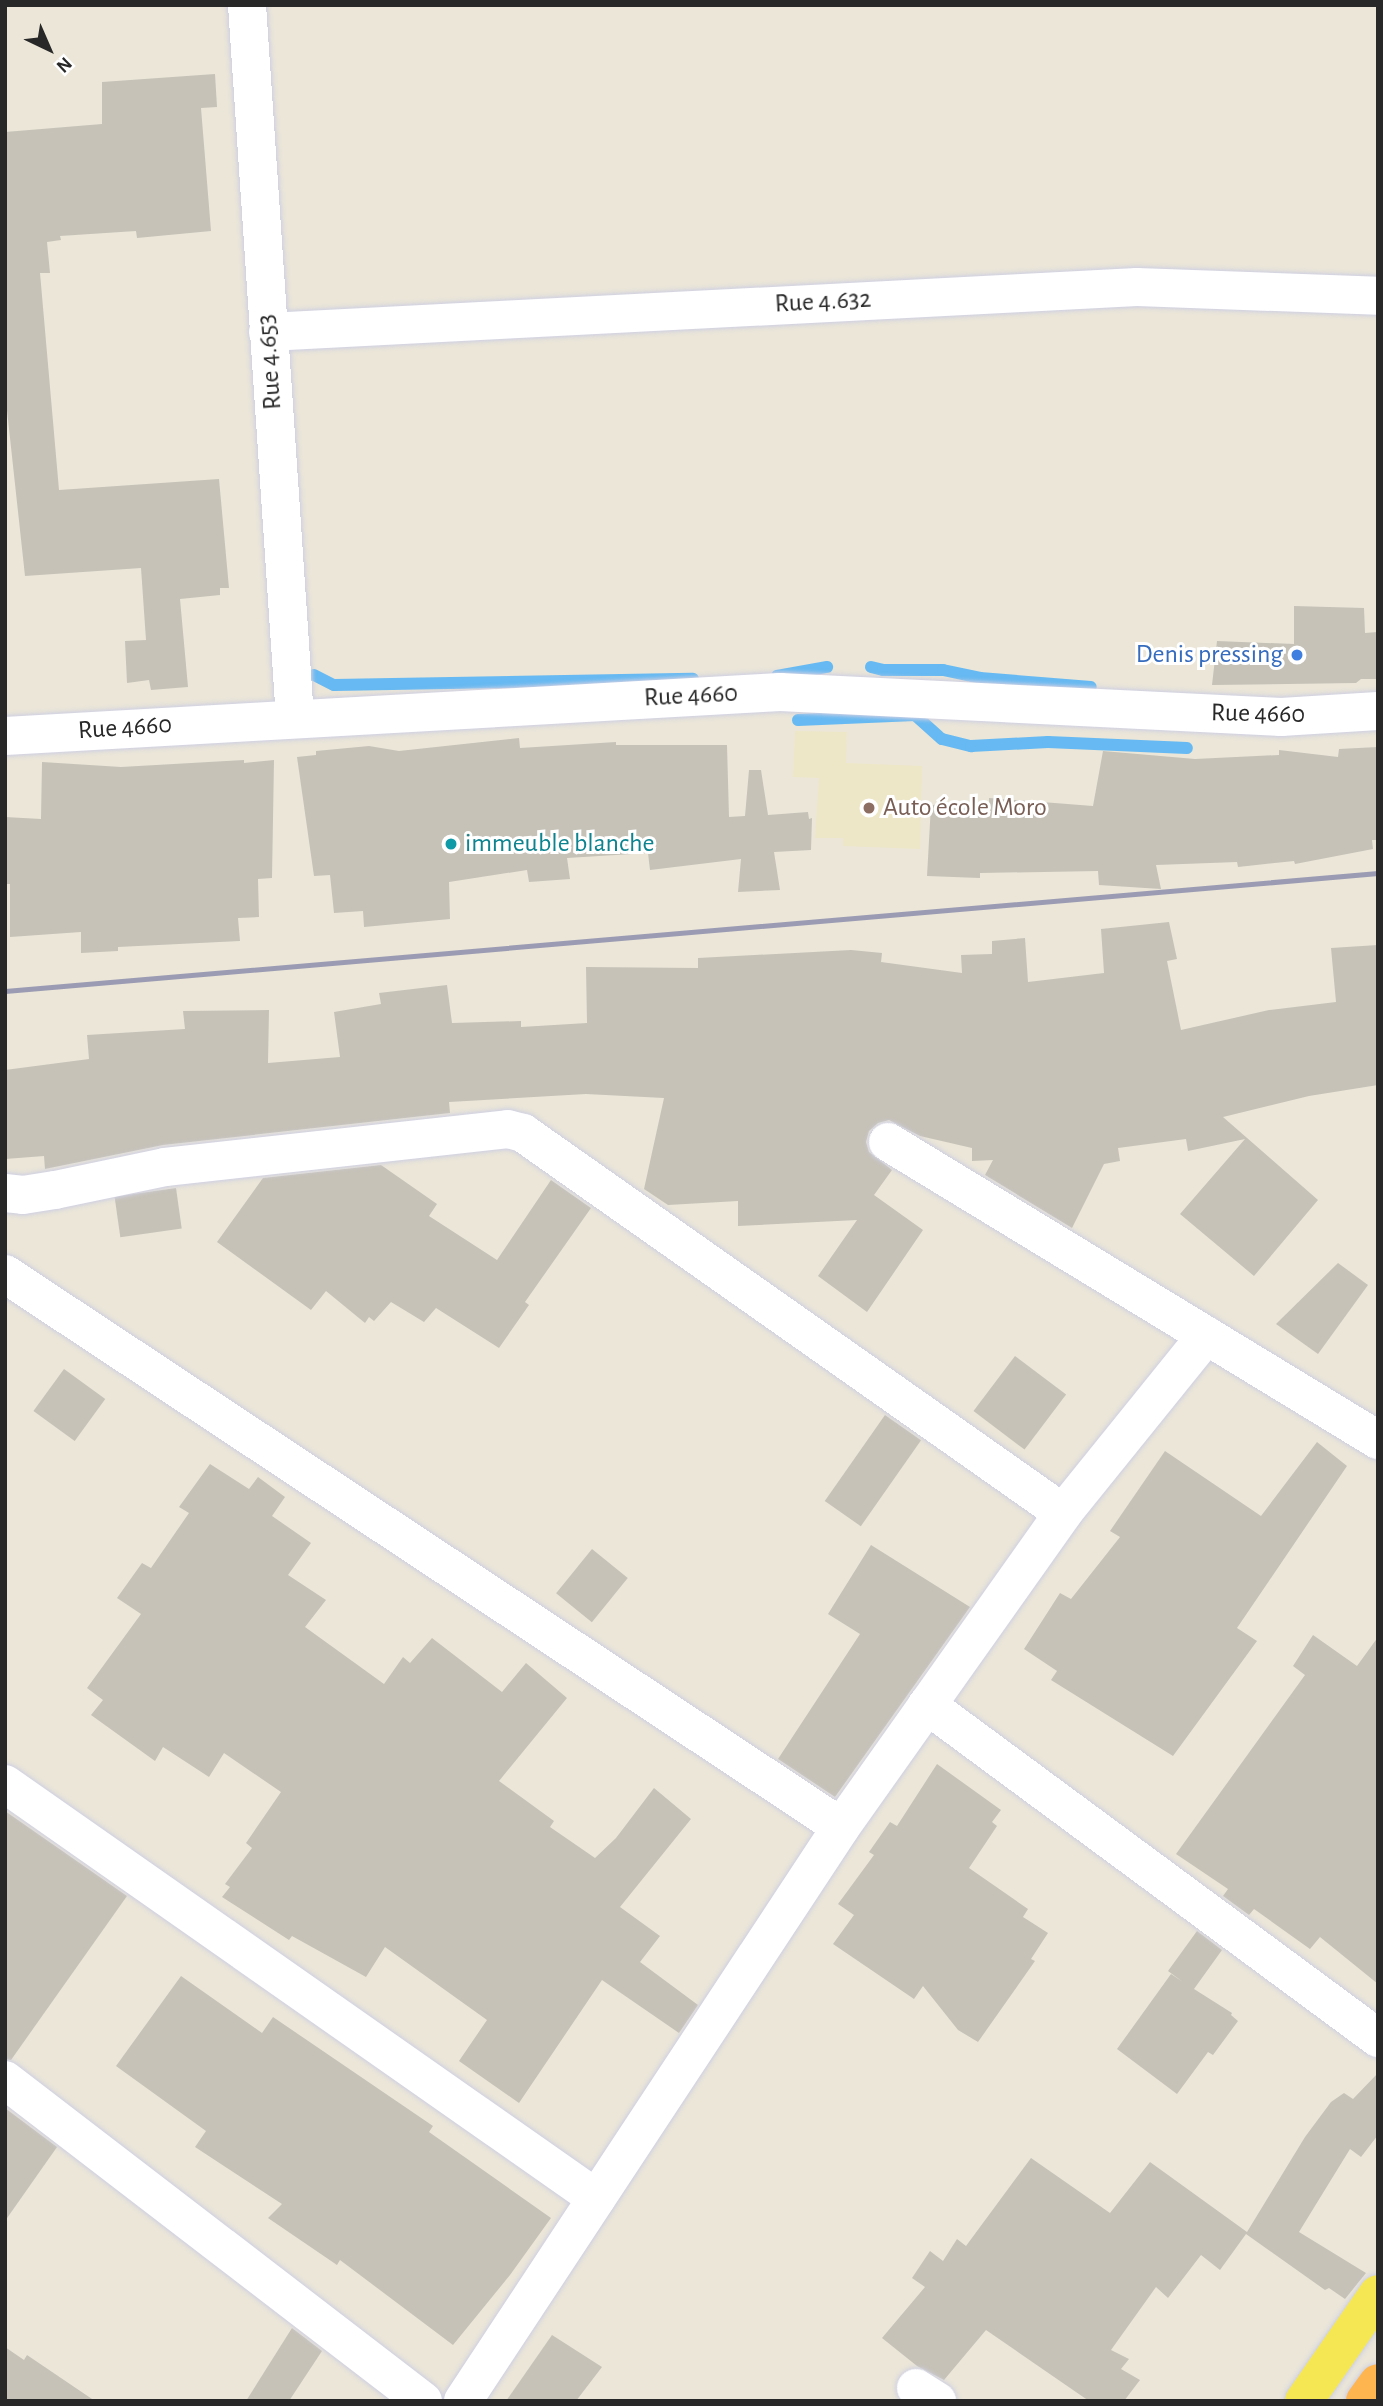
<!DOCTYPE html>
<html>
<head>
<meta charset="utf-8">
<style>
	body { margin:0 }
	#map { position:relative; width:1383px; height:2406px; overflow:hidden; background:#ebe6d8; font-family:"Alegreya Sans",sans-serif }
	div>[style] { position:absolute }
	.education>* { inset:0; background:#eee7c7 }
	.stream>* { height:12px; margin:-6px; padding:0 6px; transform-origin:6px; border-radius:6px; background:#66b9f2 }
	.building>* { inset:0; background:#c6c2b8; transform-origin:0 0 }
	.roads { filter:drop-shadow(0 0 2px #cecfe2) drop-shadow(0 0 2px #cecfe2) }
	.minor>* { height:38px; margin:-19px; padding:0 19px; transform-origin:19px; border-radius:19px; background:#fff }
	.major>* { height:38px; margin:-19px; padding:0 19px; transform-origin:19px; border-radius:19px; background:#f5e754 }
	.highway>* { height:38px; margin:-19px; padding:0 19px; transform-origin:19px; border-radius:19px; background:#ffb54f }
	.rail>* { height:5px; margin:-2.5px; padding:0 2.5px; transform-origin:2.5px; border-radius:2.5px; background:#9b9bb3 }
	.dots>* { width:19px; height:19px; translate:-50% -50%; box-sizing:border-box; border:4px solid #fff; border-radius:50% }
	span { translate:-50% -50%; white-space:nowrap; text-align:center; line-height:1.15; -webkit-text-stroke:6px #fff; paint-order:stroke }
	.street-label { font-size:26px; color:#282828 }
	.shop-label { font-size:26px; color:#366cbe }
	.right { translate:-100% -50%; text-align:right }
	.education-label { font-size:26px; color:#785e54 }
	.left { translate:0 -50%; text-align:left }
	.culture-label { font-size:26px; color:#0d838f }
	.frame { position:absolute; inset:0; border:7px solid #282828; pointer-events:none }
	.north { position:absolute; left:14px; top:14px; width:70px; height:70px; -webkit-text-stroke:5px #fff; paint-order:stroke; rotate:136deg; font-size:19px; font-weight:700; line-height:28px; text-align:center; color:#282828 }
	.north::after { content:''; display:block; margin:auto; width:24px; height:32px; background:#282828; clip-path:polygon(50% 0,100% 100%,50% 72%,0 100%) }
</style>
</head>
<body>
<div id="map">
	<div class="education">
		<div style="clip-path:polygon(795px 731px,847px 732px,846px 763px,922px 766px,920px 849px,843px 846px,843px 838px,815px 838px,819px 778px,793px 777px)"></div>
	</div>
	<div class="stream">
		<div style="left:871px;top:667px;width:12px;rotate:14deg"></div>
		<div style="left:883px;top:670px;width:60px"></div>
		<div style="left:943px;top:670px;width:38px;rotate:12deg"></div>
		<div style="left:980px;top:678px;width:111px;rotate:4.6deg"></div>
		<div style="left:314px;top:675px;width:22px;rotate:27deg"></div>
		<div style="left:334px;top:685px;width:359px;rotate:-1deg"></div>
		<div style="left:777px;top:676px;width:51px;rotate:-10.2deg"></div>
		<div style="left:798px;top:720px;width:117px;rotate:-2.4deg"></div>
		<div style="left:915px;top:715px;width:36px;rotate:42deg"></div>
		<div style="left:942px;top:739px;width:30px;rotate:14deg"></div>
		<div style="left:971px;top:746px;width:77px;rotate:-3deg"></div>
		<div style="left:1048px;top:742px;width:139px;rotate:2.5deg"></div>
	</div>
	<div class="building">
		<div style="clip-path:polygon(215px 74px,217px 107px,201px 108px,211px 231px,137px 238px,136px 231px,60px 236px,61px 240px,47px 242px,50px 273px,40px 273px,59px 490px,219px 479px,229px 588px,220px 588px,220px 595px,180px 599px,188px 687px,151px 690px,149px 680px,127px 683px,125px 641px,146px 640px,141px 568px,25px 576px,5px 392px,5px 132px,102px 124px,102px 82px)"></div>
		<div style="clip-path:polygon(1294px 606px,1364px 608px,1365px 633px,1378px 632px,1378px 679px,1361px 679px,1356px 683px,1212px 685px,1217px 641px,1294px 644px)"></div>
		<div style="clip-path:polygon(519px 738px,520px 748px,616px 742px,616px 745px,727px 745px,729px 817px,745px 816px,749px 770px,761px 770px,768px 815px,808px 812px,809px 819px,812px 818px,811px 850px,774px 852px,780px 890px,738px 892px,741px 859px,650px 870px,648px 853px,567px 858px,570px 879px,529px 882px,527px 870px,449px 882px,450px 919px,364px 927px,363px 911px,334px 913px,330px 875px,314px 876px,297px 757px,316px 755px,316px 751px,369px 746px,399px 751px)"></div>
		<div style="clip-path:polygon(1378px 747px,1378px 840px,1372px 840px,1373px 849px,1295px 864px,1294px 861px,1238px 867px,1237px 862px,1156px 865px,1161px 889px,1099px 885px,1098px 871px,980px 873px,980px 878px,927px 876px,931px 805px,989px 802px,989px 798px,1093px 806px,1103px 751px,1195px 759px,1279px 755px,1279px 750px,1338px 757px,1339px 749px)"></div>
		<div style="clip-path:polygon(244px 760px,244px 763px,274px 760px,272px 878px,258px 879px,259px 917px,238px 918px,240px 941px,118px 947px,118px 951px,81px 953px,81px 932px,10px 937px,10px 884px,5px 884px,5px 817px,41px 819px,42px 762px,121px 767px)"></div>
		<div style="clip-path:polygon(1169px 922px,1177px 959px,1167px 961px,1181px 1030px,1269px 1010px,1336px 1002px,1331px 948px,1378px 945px,1378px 1085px,1309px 1096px,1223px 1117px,1318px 1200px,1254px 1276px,1180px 1214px,1245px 1139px,1188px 1151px,1186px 1139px,1118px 1148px,1120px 1161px,1104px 1164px,1072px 1228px,985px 1175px,993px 1160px,972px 1161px,972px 1148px,920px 1136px,889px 1120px,878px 1123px,869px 1131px,866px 1142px,869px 1152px,892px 1170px,874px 1195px,923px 1230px,867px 1312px,818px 1276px,857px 1220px,738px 1226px,738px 1201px,668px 1205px,644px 1189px,664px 1098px,586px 1094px,449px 1102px,450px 1113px,163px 1145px,45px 1169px,44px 1156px,5px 1159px,5px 1070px,89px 1059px,87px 1035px,185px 1029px,183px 1011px,269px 1010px,268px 1063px,340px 1057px,334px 1012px,381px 1004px,379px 993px,447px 985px,452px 1023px,521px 1021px,521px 1027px,587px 1023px,586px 967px,698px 968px,698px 958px,851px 950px,882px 953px,881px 962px,962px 973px,961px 955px,992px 954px,992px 941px,1025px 938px,1028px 982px,1104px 973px,1101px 929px)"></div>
		<div style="clip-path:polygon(381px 1165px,437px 1204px,429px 1216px,497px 1260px,551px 1180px,591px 1208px,525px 1302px,529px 1305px,499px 1348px,436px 1308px,424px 1322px,391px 1302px,374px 1321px,369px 1317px,365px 1323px,326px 1291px,311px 1310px,217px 1242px,263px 1178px)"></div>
		<div style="left:176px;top:1188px;width:41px;height:62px;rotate:82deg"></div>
		<div style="clip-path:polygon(1338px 1263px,1368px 1285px,1318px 1354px,1276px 1324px)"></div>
		<div style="left:1015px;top:1356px;width:64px;height:69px;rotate:37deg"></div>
		<div style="left:64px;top:1369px;width:51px;height:52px;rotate:36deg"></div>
		<div style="left:885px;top:1415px;width:44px;height:105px;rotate:35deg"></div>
		<div style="clip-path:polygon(1317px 1442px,1347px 1466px,1237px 1628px,1257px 1641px,1173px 1756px,1051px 1680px,1057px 1671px,1024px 1649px,1060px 1593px,1071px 1599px,1120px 1537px,1110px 1531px,1165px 1451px,1261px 1516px)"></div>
		<div style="clip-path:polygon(210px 1464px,249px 1489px,258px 1477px,285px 1497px,272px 1516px,311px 1543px,288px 1575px,326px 1600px,305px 1627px,384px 1684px,403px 1657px,410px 1663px,432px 1638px,502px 1692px,526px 1663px,567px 1698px,499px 1781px,554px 1821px,550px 1827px,595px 1858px,616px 1838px,654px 1788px,691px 1819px,620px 1907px,660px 1936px,640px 1962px,698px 2005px,679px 2033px,602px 1980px,519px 2103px,459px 2061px,487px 2020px,385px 1947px,366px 1977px,292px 1936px,289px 1940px,222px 1897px,230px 1887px,225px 1884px,252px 1848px,246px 1843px,281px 1792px,224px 1753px,209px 1777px,163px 1747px,155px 1761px,91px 1715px,103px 1700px,87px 1688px,141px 1614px,117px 1598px,142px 1563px,151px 1568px,189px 1513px,179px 1507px)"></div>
		<div style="clip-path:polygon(871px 1545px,970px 1607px,835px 1797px,778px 1759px,860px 1634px,828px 1614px)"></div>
		<div style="left:592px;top:1549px;width:46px;height:57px;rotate:39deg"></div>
		<div style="clip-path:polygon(1313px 1635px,1357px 1666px,1378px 1637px,1378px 1984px,1320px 1937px,1310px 1949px,1254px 1909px,1249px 1915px,1223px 1896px,1228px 1889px,1176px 1854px,1305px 1675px,1293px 1666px)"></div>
		<div style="clip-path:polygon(937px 1764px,1001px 1810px,992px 1822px,997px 1826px,969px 1868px,1028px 1909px,1023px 1917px,1048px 1933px,1031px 1959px,1035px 1961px,978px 2042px,958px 2030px,923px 1986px,914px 1999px,833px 1944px,854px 1915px,838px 1904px,874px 1855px,869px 1852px,890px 1822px,897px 1826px)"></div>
		<div style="clip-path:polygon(5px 1811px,127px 1896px,11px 2060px,5px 2059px)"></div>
		<div style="clip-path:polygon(1197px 1931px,1222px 1950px,1194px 1989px,1232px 2013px,1231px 2015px,1238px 2021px,1213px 2055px,1208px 2052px,1177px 2094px,1117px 2049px,1171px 1974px,1183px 1982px,1168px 1971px)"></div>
		<div style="clip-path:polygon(181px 1976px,262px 2033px,273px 2017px,433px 2126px,429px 2132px,551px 2218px,510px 2275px,453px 2345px,340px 2260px,337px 2265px,268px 2218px,282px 2204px,195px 2147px,206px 2131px,116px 2066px)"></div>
		<div style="clip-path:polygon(1378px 2073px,1378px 2135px,1361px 2157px,1350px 2149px,1299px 2232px,1366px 2273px,1345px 2299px,1329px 2288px,1325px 2290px,1246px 2234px,1220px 2270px,1201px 2255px,1168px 2298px,1156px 2287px,1111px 2350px,1129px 2359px,1121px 2369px,1140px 2380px,1124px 2401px,1089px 2401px,986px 2330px,944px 2380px,917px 2366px,882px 2338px,925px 2287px,912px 2278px,930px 2251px,943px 2261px,957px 2239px,966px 2246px,1031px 2158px,1110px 2213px,1150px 2162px,1247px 2232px,1305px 2137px,1331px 2102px,1344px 2093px,1353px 2099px)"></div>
		<div style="clip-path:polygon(5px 2108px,57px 2147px,5px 2221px)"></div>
		<div style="clip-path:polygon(292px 2328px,322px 2351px,289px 2401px,246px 2401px)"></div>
		<div style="clip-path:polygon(552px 2335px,602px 2367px,576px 2401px,506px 2401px)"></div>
		<div style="clip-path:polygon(5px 2347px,24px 2360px,27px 2355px,95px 2401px,5px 2401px)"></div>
	</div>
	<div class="roads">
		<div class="minor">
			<div style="left:247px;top:5px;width:715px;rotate:86.15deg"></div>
			<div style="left:268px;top:332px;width:870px;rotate:-2.96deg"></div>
			<div style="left:1137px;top:287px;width:241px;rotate:2.1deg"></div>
			<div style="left:5px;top:736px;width:776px;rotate:-3.25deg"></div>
			<div style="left:780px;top:692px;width:502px;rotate:2.86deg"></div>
			<div style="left:1281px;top:717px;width:97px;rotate:-3.5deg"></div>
			<div style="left:888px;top:1142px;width:574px;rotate:31.31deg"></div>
			<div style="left:5px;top:1193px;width:18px;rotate:6deg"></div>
			<div style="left:23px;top:1195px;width:32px;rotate:-9deg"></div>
			<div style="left:55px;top:1190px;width:112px;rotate:-11.8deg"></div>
			<div style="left:165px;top:1167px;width:345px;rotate:-6.3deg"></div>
			<div style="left:508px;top:1129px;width:16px;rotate:15deg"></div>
			<div style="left:523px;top:1133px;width:660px;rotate:35.13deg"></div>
			<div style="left:5px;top:1274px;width:1002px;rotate:33.48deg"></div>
			<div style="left:927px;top:1705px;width:561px;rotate:36.44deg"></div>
			<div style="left:5px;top:1784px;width:722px;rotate:35.01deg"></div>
			<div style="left:5px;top:2080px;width:527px;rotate:37.52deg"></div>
			<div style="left:916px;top:2388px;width:25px;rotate:32deg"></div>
			<div style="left:463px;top:2401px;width:687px;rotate:-56.63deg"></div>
			<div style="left:841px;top:1827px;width:385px;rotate:-54.7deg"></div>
			<div style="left:1063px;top:1513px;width:228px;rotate:-51.1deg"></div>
		</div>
		<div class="major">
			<div style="left:1304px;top:2401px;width:130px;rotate:-55.3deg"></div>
		</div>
		<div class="highway">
			<div style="left:1365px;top:2401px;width:22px;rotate:-54deg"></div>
		</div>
	</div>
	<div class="rail">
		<div style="left:5px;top:991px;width:1378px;rotate:-4.91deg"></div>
	</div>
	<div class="dots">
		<div style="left:1297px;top:655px;background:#3f7fe0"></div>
		<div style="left:869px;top:808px;background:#8d6e63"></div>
		<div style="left:451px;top:844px;background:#0f9aa8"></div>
	</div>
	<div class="street-label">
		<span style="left:823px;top:302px;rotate:-3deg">Rue 4.632</span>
		<span style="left:270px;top:362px;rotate:-94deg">Rue 4.653</span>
		<span style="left:691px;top:696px;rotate:-3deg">Rue 4660</span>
		<span style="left:1258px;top:714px;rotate:1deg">Rue 4660</span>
		<span style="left:125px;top:728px;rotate:-4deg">Rue 4660</span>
	</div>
	<div class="shop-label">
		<span class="right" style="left:1283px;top:655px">Denis pressing</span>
	</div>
	<div class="education-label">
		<span class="left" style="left:883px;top:808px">Auto école Moro</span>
	</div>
	<div class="culture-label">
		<span class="left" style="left:465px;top:844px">immeuble blanche</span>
	</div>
	<div class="frame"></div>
	<div class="north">N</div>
</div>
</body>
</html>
